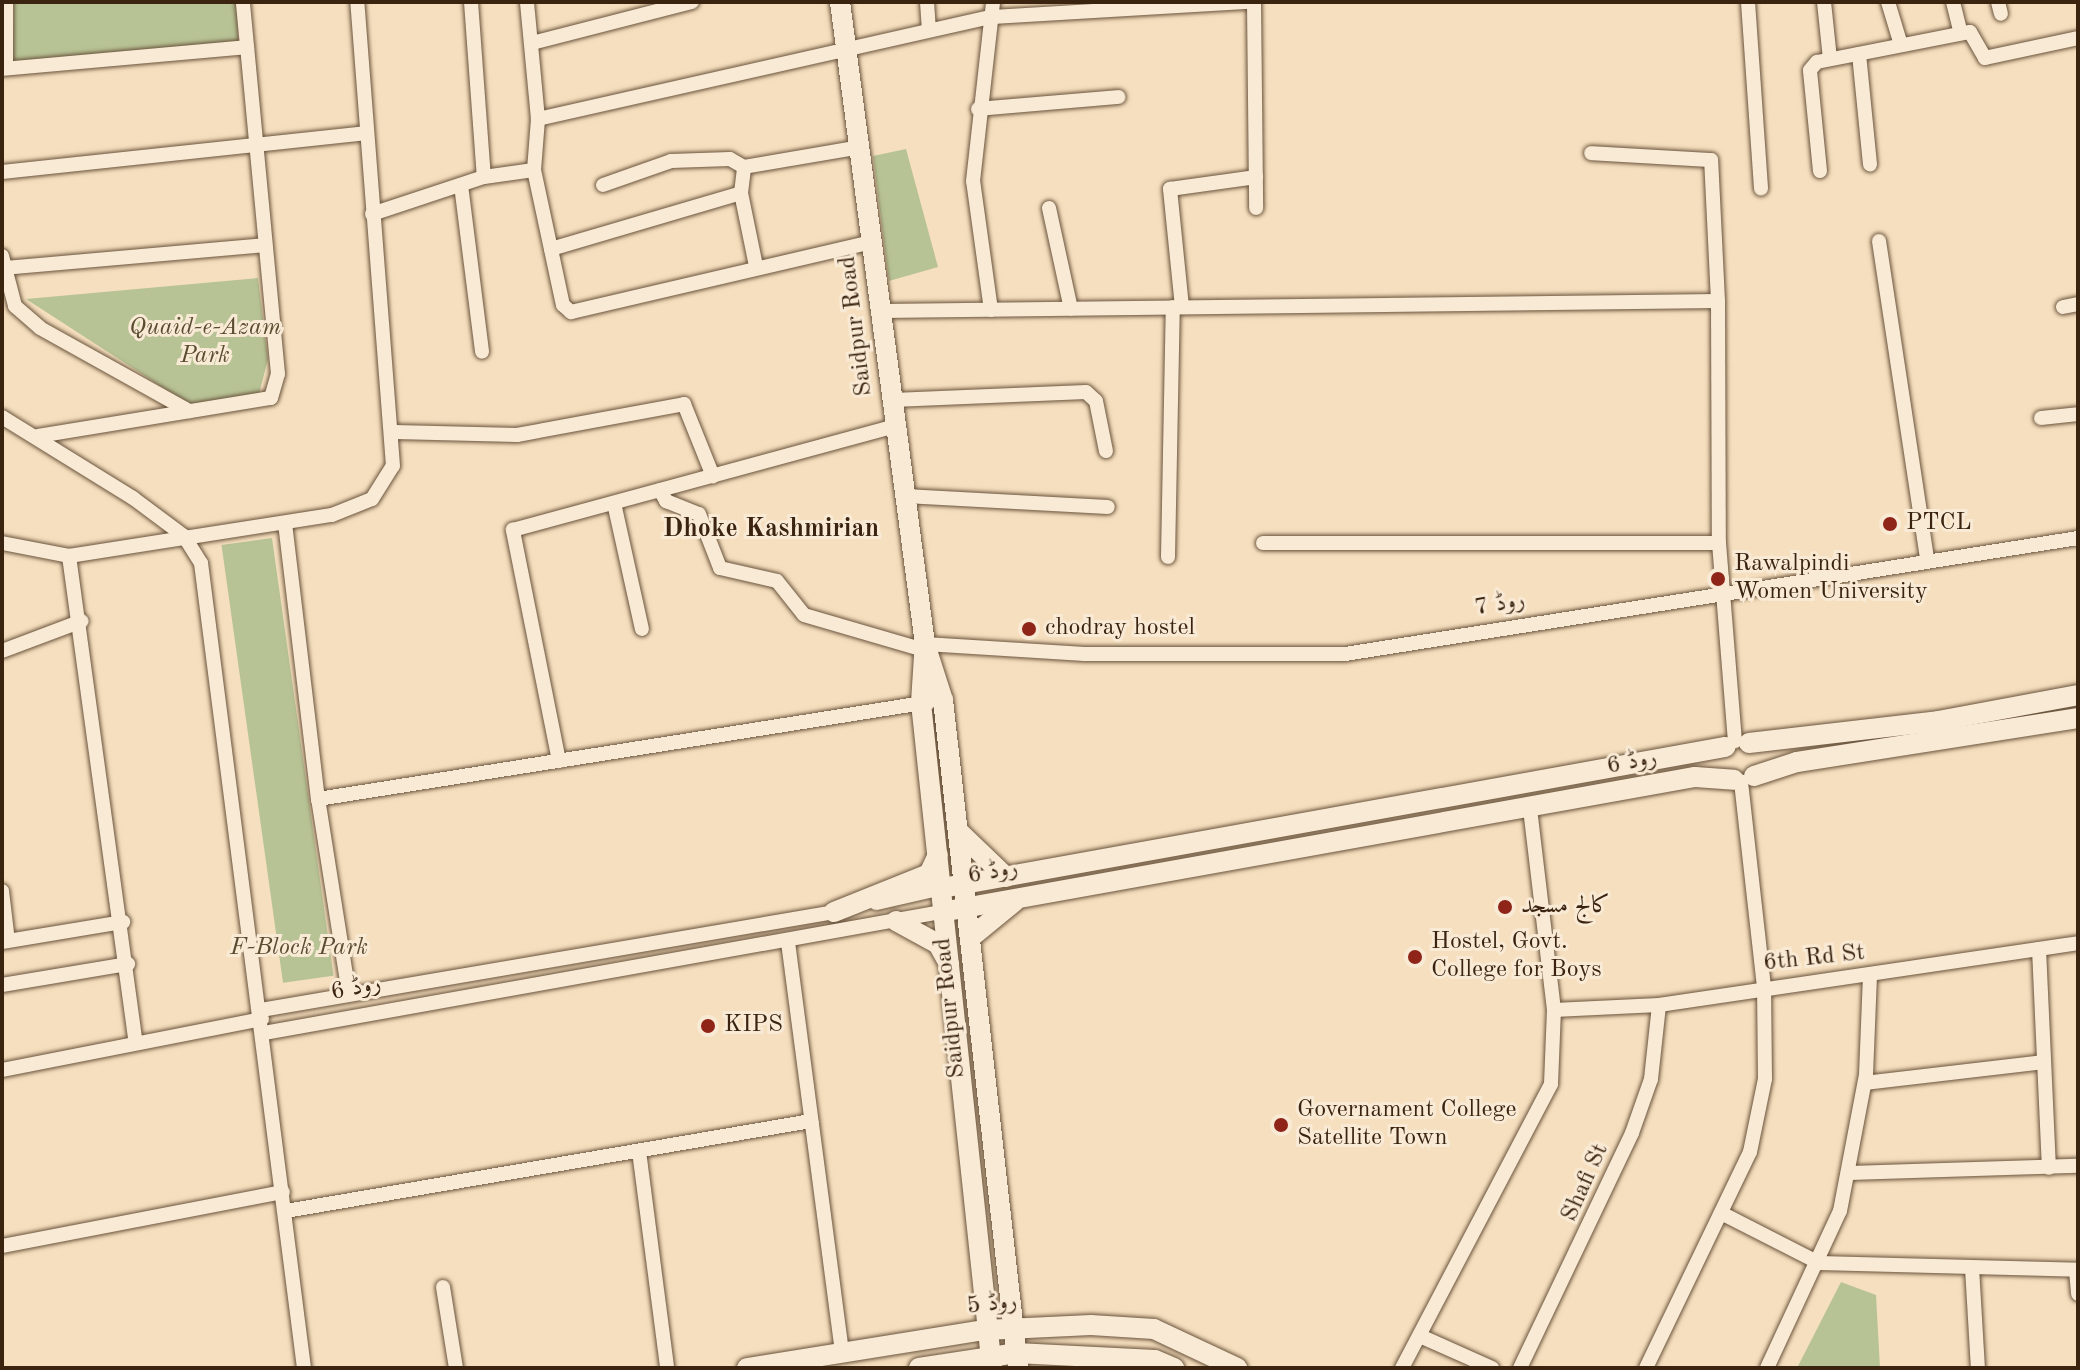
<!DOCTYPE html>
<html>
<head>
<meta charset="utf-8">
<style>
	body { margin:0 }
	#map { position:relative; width:2080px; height:1370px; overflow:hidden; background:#f6dfbe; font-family:"Old Standard TT",Amiri,serif }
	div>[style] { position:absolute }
	.green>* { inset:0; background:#b8c395; transform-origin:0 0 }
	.roads { filter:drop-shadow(0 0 2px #69533c) drop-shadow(0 0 2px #69533c) }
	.street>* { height:14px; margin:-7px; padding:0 7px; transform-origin:7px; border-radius:7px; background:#f9ead5 }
	.secondary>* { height:20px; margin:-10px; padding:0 10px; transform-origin:10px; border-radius:10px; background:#f9ead5 }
	.dots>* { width:22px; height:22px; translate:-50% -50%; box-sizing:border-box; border:4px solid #f9ead5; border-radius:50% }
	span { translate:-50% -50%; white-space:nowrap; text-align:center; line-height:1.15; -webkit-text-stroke:6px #f9ead5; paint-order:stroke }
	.street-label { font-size:24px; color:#3a2410 }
	.park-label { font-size:24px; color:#5a4c31; font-style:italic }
	.poi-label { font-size:24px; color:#3a2410 }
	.left { translate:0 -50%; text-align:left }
	.neighbourhood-label { font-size:26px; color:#3a2410; font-weight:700 }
	.frame { position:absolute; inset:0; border:4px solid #3a2410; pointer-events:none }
</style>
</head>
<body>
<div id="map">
	<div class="green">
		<div style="clip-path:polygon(14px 2px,237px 2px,238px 41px,13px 64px)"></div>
		<div style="clip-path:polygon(906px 149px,938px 267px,889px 281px,873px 156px)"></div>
		<div style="clip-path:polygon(258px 278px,268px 359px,259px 394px,196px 409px,26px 299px)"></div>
		<div style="left:272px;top:538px;width:442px;height:51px;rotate:82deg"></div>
		<div style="clip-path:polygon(1841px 1282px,1876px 1295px,1880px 1368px,1797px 1368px)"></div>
	</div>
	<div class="roads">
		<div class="street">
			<div style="left:6px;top:2px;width:66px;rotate:90deg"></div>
			<div style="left:471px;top:2px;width:175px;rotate:85.8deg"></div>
			<div style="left:927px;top:2px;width:27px;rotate:86deg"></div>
			<div style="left:1254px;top:2px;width:206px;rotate:89.4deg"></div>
			<div style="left:1748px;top:2px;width:187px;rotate:86deg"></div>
			<div style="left:1824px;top:2px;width:57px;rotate:84deg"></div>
			<div style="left:1888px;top:2px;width:45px;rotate:73.2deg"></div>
			<div style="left:1953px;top:2px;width:32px;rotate:76deg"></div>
			<div style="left:1998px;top:2px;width:12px;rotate:76deg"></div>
			<div style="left:532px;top:43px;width:165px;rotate:-14.4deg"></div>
			<div style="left:1859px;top:54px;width:111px;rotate:84.3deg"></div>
			<div style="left:2px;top:69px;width:246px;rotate:-5.1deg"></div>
			<div style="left:978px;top:109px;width:141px;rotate:-4.9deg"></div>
			<div style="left:538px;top:119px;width:464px;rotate:-12.7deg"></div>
			<div style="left:991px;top:17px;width:256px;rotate:-3.4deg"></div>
			<div style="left:534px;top:170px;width:138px;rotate:77.9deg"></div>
			<div style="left:563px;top:305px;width:11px;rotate:41deg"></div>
			<div style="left:571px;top:312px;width:310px;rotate:-13.1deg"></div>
			<div style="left:1820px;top:171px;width:101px;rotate:-95.7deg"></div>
			<div style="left:1810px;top:70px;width:11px;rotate:-49deg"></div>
			<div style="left:1817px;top:62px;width:156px;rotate:-11.1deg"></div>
			<div style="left:1970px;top:32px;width:30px;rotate:60deg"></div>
			<div style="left:1985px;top:58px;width:95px;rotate:-12.1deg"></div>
			<div style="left:2px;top:172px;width:365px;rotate:-6.1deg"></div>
			<div style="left:461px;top:185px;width:168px;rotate:82.8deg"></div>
			<div style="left:603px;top:185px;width:72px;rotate:-19.4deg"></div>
			<div style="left:671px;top:161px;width:59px;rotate:-1.9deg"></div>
			<div style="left:730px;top:159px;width:16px;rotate:30deg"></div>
			<div style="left:741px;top:193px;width:75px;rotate:78.4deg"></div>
			<div style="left:1049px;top:208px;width:103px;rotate:77.7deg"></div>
			<div style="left:372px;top:214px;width:118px;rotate:-18.3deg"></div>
			<div style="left:484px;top:177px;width:50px;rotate:-8deg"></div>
			<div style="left:534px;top:170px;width:51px;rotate:-85.5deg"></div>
			<div style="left:538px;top:119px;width:118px;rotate:-95.4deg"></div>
			<div style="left:1879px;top:241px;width:323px;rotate:81.4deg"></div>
			<div style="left:551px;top:249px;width:198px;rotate:-16.4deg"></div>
			<div style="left:741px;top:193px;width:26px;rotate:-83deg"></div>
			<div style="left:744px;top:167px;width:119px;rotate:-9.7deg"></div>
			<div style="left:2px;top:256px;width:52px;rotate:75.4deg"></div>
			<div style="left:15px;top:306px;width:33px;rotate:41deg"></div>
			<div style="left:40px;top:328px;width:171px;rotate:29.1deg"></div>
			<div style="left:4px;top:268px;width:262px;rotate:-5deg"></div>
			<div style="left:1718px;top:301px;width:242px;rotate:89.8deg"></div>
			<div style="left:1182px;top:307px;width:119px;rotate:-95.8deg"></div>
			<div style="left:1170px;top:189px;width:87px;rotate:-7.9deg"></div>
			<div style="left:2063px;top:307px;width:15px;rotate:-11deg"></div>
			<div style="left:991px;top:310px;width:130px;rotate:-97.9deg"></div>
			<div style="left:973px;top:181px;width:180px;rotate:-83.6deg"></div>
			<div style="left:882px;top:311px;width:836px;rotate:-0.69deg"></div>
			<div style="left:1718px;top:301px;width:141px;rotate:-92.8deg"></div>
			<div style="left:1711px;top:160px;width:120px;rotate:-176.7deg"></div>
			<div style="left:893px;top:400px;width:193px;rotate:-2.4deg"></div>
			<div style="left:1086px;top:392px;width:13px;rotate:42deg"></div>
			<div style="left:1096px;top:401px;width:51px;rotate:78.7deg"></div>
			<div style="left:2px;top:417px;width:154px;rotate:31.7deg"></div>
			<div style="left:133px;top:498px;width:64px;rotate:36.7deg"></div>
			<div style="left:184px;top:536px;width:32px;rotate:58deg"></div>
			<div style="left:201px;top:563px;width:812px;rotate:82.71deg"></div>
			<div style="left:2041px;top:418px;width:37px;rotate:-6deg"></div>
			<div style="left:395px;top:432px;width:122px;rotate:1.4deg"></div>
			<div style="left:517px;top:435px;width:170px;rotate:-10.5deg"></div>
			<div style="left:684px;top:404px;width:78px;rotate:68.1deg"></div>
			<div style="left:38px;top:436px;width:236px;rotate:-9.3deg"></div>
			<div style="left:271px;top:398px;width:25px;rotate:-74deg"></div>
			<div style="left:278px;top:374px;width:374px;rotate:-95.4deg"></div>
			<div style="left:660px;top:490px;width:13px;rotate:61deg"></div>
			<div style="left:666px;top:501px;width:35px;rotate:22deg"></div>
			<div style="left:699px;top:514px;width:58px;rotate:68.7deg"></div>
			<div style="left:720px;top:568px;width:58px;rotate:12.8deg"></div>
			<div style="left:777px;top:581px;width:43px;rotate:51.5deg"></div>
			<div style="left:804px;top:615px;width:125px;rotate:16.3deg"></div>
			<div style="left:905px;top:496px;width:203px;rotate:3.1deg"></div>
			<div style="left:614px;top:503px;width:129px;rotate:77.5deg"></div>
			<div style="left:285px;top:523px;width:278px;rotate:83.2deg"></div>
			<div style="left:2px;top:543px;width:68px;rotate:11deg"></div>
			<div style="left:69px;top:556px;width:266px;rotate:-8.9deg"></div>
			<div style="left:332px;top:515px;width:43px;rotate:-21.8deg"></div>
			<div style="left:372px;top:499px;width:39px;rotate:-58deg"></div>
			<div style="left:393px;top:466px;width:465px;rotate:-94.4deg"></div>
			<div style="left:1263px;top:543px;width:456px"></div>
			<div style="left:1719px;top:543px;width:199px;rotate:85.4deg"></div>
			<div style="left:69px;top:556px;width:491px;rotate:82.2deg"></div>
			<div style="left:1168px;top:557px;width:250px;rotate:-88.9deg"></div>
			<div style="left:925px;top:644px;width:160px;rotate:3.6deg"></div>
			<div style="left:1085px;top:654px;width:260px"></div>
			<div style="left:1345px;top:654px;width:742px;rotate:-8.99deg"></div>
			<div style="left:2px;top:651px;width:85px;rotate:-20.6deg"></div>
			<div style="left:559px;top:761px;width:236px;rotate:-101.3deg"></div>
			<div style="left:513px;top:530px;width:397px;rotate:-15.2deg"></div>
			<div style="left:2px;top:891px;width:50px;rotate:83.2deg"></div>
			<div style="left:876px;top:903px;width:68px;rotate:-12.8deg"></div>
			<div style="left:2px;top:942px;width:123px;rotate:-9.4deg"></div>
			<div style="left:788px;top:942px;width:416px;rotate:82.5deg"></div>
			<div style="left:2039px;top:949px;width:219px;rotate:87.4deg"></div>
			<div style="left:2px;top:985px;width:128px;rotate:-9.5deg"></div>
			<div style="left:349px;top:994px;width:197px;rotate:-99deg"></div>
			<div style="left:318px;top:799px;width:619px;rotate:-9.02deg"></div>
			<div style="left:261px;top:1010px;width:587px;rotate:-9.7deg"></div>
			<div style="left:1554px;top:1010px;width:105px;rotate:-2.7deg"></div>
			<div style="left:1659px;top:1005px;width:424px;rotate:-8.4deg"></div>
			<div style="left:264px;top:1033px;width:694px;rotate:-10.13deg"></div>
			<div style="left:2px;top:1070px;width:265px;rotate:-11.1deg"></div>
			<div style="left:1865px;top:1083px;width:180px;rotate:-6.7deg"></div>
			<div style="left:639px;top:1151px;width:219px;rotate:82.6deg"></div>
			<div style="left:1849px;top:1173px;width:229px;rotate:-1.8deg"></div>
			<div style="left:286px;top:1211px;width:533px;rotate:-9.73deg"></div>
			<div style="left:1721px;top:1213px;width:110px;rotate:27deg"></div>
			<div style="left:1819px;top:1263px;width:259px;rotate:1.5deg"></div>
			<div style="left:2px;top:1246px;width:286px;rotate:-10.9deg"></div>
			<div style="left:1972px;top:1268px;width:100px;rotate:86.6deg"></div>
			<div style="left:2076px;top:1270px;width:24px;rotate:85deg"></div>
			<div style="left:443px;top:1287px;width:82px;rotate:80.9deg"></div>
			<div style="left:1420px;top:1336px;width:79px;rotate:24deg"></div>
			<div style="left:1402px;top:1368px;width:321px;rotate:-62.3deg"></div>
			<div style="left:1551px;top:1084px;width:74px;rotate:-87.7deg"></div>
			<div style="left:1554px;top:1010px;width:203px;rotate:-96.8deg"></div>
			<div style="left:1520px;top:1368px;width:260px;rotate:-64.5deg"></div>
			<div style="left:1632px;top:1133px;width:57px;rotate:-70.6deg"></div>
			<div style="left:1651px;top:1079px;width:74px;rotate:-83.8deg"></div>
			<div style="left:1646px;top:1368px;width:240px;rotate:-64.3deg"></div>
			<div style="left:1750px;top:1152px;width:75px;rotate:-78.4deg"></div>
			<div style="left:1765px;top:1079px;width:92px;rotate:-90.6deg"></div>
			<div style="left:1764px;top:987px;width:207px;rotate:-96.4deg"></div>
			<div style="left:1767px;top:1368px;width:173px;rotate:-65.1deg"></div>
			<div style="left:1840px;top:1211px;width:138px;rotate:-79.2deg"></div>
			<div style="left:1866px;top:1075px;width:100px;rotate:-87.7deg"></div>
		</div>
		<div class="secondary">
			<div style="left:840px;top:2px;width:648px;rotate:82.46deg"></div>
			<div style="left:925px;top:644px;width:59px;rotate:72.2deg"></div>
			<div style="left:943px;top:700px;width:672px;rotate:83.59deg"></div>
			<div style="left:924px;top:656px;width:47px;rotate:93.7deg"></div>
			<div style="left:921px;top:703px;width:669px;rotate:83.91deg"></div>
			<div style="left:1749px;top:743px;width:190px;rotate:-6.6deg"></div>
			<div style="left:1938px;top:721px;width:142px;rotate:-10.5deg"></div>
			<div style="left:1754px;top:776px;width:45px;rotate:-18deg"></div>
			<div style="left:1797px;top:762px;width:284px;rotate:-8.9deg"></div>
			<div style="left:959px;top:832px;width:65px;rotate:43.8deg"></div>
			<div style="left:942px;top:888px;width:796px;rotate:-10.21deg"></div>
			<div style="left:947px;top:911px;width:760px;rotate:-10.16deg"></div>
			<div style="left:1695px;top:777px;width:39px;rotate:4deg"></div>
			<div style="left:834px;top:912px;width:102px;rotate:-21.8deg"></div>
			<div style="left:929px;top:874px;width:21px;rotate:-65deg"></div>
			<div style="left:896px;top:921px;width:48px;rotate:28.7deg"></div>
			<div style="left:938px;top:944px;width:23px;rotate:61deg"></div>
			<div style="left:970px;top:938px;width:58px;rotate:-39.4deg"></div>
			<div style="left:747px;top:1368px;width:241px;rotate:-9.1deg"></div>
			<div style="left:985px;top:1330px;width:106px;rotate:-2.7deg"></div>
			<div style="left:1091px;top:1325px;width:63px;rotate:3.6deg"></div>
			<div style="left:1154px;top:1329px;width:92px;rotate:25.2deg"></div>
			<div style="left:919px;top:1368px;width:98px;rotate:-8.8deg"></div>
			<div style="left:1016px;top:1353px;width:139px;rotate:2.9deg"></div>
			<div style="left:1155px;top:1360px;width:21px;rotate:23deg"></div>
		</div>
	</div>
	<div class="dots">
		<div style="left:1890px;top:524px;background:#8f2418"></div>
		<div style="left:1718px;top:579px;background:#8f2418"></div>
		<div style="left:1029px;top:629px;background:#8f2418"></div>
		<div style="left:1505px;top:907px;background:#8f2418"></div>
		<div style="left:1415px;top:957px;background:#8f2418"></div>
		<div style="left:708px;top:1026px;background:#8f2418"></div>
		<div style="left:1281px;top:1125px;background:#8f2418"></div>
	</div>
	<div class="street-label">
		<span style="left:857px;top:326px;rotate:-97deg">Saidpur Road</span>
		<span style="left:1500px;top:605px;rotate:-10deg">روڈ 7</span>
		<span style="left:1632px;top:763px;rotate:-11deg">روڈ 6</span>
		<span style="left:993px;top:873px;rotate:-10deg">روڈ 6</span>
		<span style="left:1814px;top:959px;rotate:-6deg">6th Rd St</span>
		<span style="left:356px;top:989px;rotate:-11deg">روڈ 6</span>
		<span style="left:951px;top:1008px;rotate:-96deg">Saidpur Road</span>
		<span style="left:1586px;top:1183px;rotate:-66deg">Shafi St</span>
		<span style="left:992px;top:1305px;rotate:-6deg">روڈ 5</span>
	</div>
	<div class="park-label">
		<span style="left:205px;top:343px">Quaid-e-Azam<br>Park</span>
		<span style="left:299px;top:949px">F-Block Park</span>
	</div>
	<div class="poi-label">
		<span class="left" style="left:1906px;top:524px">PTCL</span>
		<span class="left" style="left:1734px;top:579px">Rawalpindi<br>Women University</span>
		<span class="left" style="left:1045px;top:629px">chodray hostel</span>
		<span class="left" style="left:1521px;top:907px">کالج مسجد</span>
		<span class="left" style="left:1431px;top:957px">Hostel, Govt.<br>College for Boys</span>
		<span class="left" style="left:724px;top:1026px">KIPS</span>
		<span class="left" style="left:1297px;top:1125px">Governament College<br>Satellite Town</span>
	</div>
	<div class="neighbourhood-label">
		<span style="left:771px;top:530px">Dhoke Kashmirian</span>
	</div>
	<div class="frame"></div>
</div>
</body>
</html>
